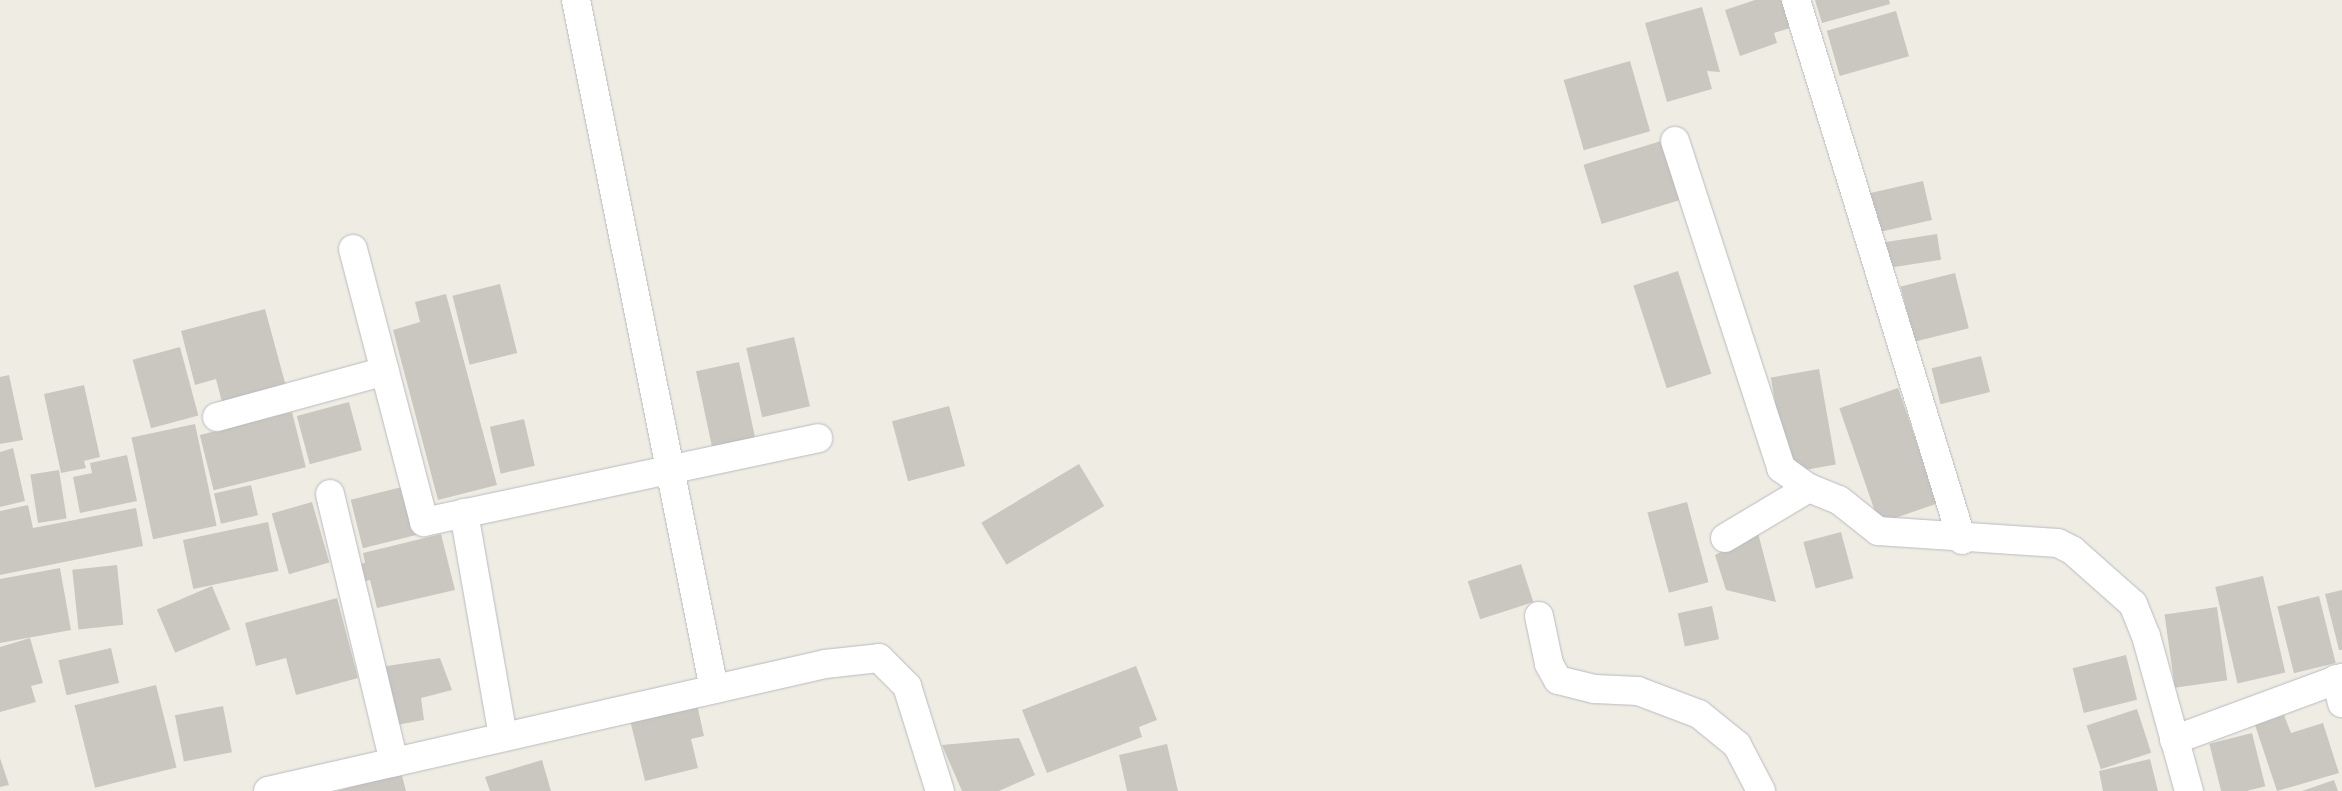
<!DOCTYPE html>
<html>
<head>
<meta charset="utf-8">
<style>
	body { margin:0 }
	#map { position:relative; width:2342px; height:791px; overflow:hidden; background:#efede3; font-family:"Source Sans 3",sans-serif }
	div>[style] { position:absolute }
	.building>* { inset:0; background:#cac7c0; transform-origin:0 0 }
	.roads { filter:drop-shadow(0 0 1px #b8bbc0) drop-shadow(0 0 1px #b8bbc0) }
	.minor>* { height:28px; margin:-14px; padding:0 14px; transform-origin:14px; border-radius:14px; background:#fff }
	span { translate:-50% -50%; white-space:nowrap; text-align:center; line-height:1.15; -webkit-text-stroke:4px #fff; paint-order:stroke }
</style>
</head>
<body>
<div id="map">
	<div class="building">
		<div style="clip-path:polygon(1755px 0,1784px 0,1793px 27px,1774px 33px,1777px 43px,1740px 56px,1725px 10px)"></div>
		<div style="clip-path:polygon(1815px 0,1889px 0,1890px 4px,1822px 23px)"></div>
		<div style="clip-path:polygon(1702px 7px,1720px 72px,1707px 71px,1712px 89px,1667px 102px,1645px 23px)"></div>
		<div style="left:1896px;top:11px;width:47px;height:72px;rotate:74deg"></div>
		<div style="left:1630px;top:61px;width:73px;height:69px;rotate:74deg"></div>
		<div style="left:1661px;top:141px;width:62px;height:81px;rotate:73deg"></div>
		<div style="left:1923px;top:181px;width:40px;height:55px;rotate:77deg"></div>
		<div style="left:1937px;top:234px;width:26px;height:55px;rotate:81deg"></div>
		<div style="left:1678px;top:271px;width:108px;height:47px;rotate:72deg"></div>
		<div style="left:1955px;top:273px;width:57px;height:56px;rotate:76deg"></div>
		<div style="left:500px;top:284px;width:71px;height:49px;rotate:76deg"></div>
		<div style="clip-path:polygon(446px 294px,497px 485px,438px 500px,393px 330px,420px 322px,415px 302px)"></div>
		<div style="clip-path:polygon(265px 309px,287px 390px,223px 406px,216px 379px,195px 385px,181px 331px)"></div>
		<div style="left:794px;top:337px;width:71px;height:49px;rotate:77deg"></div>
		<div style="left:180px;top:347px;width:71px;height:49px;rotate:75deg"></div>
		<div style="left:1981px;top:356px;width:37px;height:51px;rotate:76deg"></div>
		<div style="left:739px;top:362px;width:80px;height:44px;rotate:78deg"></div>
		<div style="left:1819px;top:369px;width:97px;height:49px;rotate:80deg"></div>
		<div style="clip-path:polygon(9px 375px,23px 440px,0 444px,0 377px)"></div>
		<div style="clip-path:polygon(84px 385px,100px 457px,84px 461px,86px 468px,61px 473px,44px 394px)"></div>
		<div style="left:1898px;top:388px;width:122px;height:62px;rotate:71deg"></div>
		<div style="left:349px;top:402px;width:50px;height:54px;rotate:75deg"></div>
		<div style="left:949px;top:406px;width:62px;height:59px;rotate:75deg"></div>
		<div style="left:292px;top:412px;width:57px;height:95px;rotate:76deg"></div>
		<div style="left:524px;top:419px;width:48px;height:35px;rotate:77deg"></div>
		<div style="left:195px;top:424px;width:104px;height:65px;rotate:78deg"></div>
		<div style="clip-path:polygon(13px 448px,25px 501px,0 507px,0 452px)"></div>
		<div style="clip-path:polygon(127px 455px,137px 501px,80px 513px,73px 477px,92px 473px,90px 463px)"></div>
		<div style="left:1079px;top:464px;width:49px;height:114px;rotate:59deg"></div>
		<div style="left:59px;top:470px;width:49px;height:29px;rotate:81deg"></div>
		<div style="left:251px;top:485px;width:31px;height:38px;rotate:77deg"></div>
		<div style="left:406px;top:486px;width:50px;height:57px;rotate:76deg"></div>
		<div style="left:312px;top:502px;width:63px;height:42px;rotate:74deg"></div>
		<div style="left:1687px;top:502px;width:83px;height:41px;rotate:75deg"></div>
		<div style="clip-path:polygon(28px 505px,33px 528px,136px 508px,143px 546px,0 575px,0 511px)"></div>
		<div style="left:268px;top:522px;width:50px;height:87px;rotate:78deg"></div>
		<div style="left:1841px;top:532px;width:48px;height:39px;rotate:75deg"></div>
		<div style="clip-path:polygon(1758px 533px,1776px 602px,1726px 590px,1715px 555px)"></div>
		<div style="clip-path:polygon(441px 534px,455px 590px,377px 608px,370px 580px,357px 583px,353px 565px,365px 563px,363px 553px)"></div>
		<div style="left:1521px;top:564px;width:40px;height:56px;rotate:72deg"></div>
		<div style="left:117px;top:565px;width:60px;height:45px;rotate:84deg"></div>
		<div style="clip-path:polygon(60px 568px,71px 630px,0 643px,0 579px)"></div>
		<div style="left:2263px;top:576px;width:99px;height:49px;rotate:77deg"></div>
		<div style="left:212px;top:586px;width:47px;height:60px;rotate:67deg"></div>
		<div style="clip-path:polygon(2342px 590px,2342px 650px,2339px 650px,2325px 594px)"></div>
		<div style="left:2319px;top:596px;width:69px;height:43px;rotate:76deg"></div>
		<div style="clip-path:polygon(337px 598px,358px 678px,296px 695px,286px 658px,256px 666px,245px 623px)"></div>
		<div style="left:1712px;top:606px;width:34px;height:35px;rotate:78deg"></div>
		<div style="left:2217px;top:607px;width:74px;height:53px;rotate:82deg"></div>
		<div style="clip-path:polygon(30px 638px,43px 683px,31px 686px,36px 702px,0 712px,0 647px)"></div>
		<div style="left:111px;top:648px;width:36px;height:54px;rotate:77deg"></div>
		<div style="left:2126px;top:655px;width:46px;height:55px;rotate:76deg"></div>
		<div style="clip-path:polygon(440px 658px,452px 690px,421px 698px,424px 720px,391px 726px,380px 667px)"></div>
		<div style="clip-path:polygon(1136px 666px,1157px 720px,1139px 727px,1142px 737px,1047px 773px,1022px 710px)"></div>
		<div style="left:156px;top:685px;width:85px;height:84px;rotate:76deg"></div>
		<div style="clip-path:polygon(696px 700px,704px 736px,691px 739px,698px 768px,645px 781px,629px 716px)"></div>
		<div style="left:223px;top:706px;width:47px;height:49px;rotate:79deg"></div>
		<div style="left:2137px;top:709px;width:46px;height:53px;rotate:72deg"></div>
		<div style="clip-path:polygon(2284px 715px,2291px 733px,2323px 723px,2339px 773px,2277px 791px,2255px 725px)"></div>
		<div style="left:2252px;top:733px;width:55px;height:44px;rotate:76deg"></div>
		<div style="clip-path:polygon(1019px 738px,1035px 775px,999px 791px,962px 791px,942px 745px)"></div>
		<div style="clip-path:polygon(1167px 744px,1178px 791px,1127px 791px,1119px 755px)"></div>
		<div style="clip-path:polygon(0 758px,9px 785px,0 787px)"></div>
		<div style="clip-path:polygon(2150px 759px,2158px 791px,2103px 791px,2099px 771px)"></div>
		<div style="clip-path:polygon(542px 760px,551px 791px,490px 791px,485px 777px)"></div>
		<div style="clip-path:polygon(401px 772px,406px 791px,337px 791px)"></div>
		<div style="clip-path:polygon(2334px 780px,2338px 791px,2302px 791px)"></div>
	</div>
	<div class="roads">
		<div class="minor">
			<div style="left:576px;top:0;width:703px;rotate:78.67deg"></div>
			<div style="left:1796px;top:0;width:565px;rotate:72.91deg"></div>
			<div style="left:1675px;top:141px;width:344px;rotate:72deg"></div>
			<div style="left:1781px;top:468px;width:34px;rotate:36deg"></div>
			<div style="left:1809px;top:488px;width:32px;rotate:22deg"></div>
			<div style="left:1839px;top:500px;width:50px;rotate:38.5deg"></div>
			<div style="left:1878px;top:531px;width:180px;rotate:3.8deg"></div>
			<div style="left:2058px;top:543px;width:16px;rotate:27deg"></div>
			<div style="left:2072px;top:550px;width:81px;rotate:41.5deg"></div>
			<div style="left:2133px;top:604px;width:35px;rotate:68deg"></div>
			<div style="left:2146px;top:636px;width:161px;rotate:74.5deg"></div>
			<div style="left:353px;top:249px;width:282px;rotate:75.4deg"></div>
			<div style="left:424px;top:522px;width:403px;rotate:-12deg"></div>
			<div style="left:217px;top:417px;width:174px;rotate:-15.3deg"></div>
			<div style="left:330px;top:494px;width:276px;rotate:76.6deg"></div>
			<div style="left:464px;top:513px;width:227px;rotate:80.1deg"></div>
			<div style="left:1725px;top:538px;width:98px;rotate:-30.8deg"></div>
			<div style="left:1539px;top:616px;width:49px;rotate:78.2deg"></div>
			<div style="left:1549px;top:664px;width:18px;rotate:61deg"></div>
			<div style="left:1558px;top:680px;width:38px;rotate:14deg"></div>
			<div style="left:1595px;top:689px;width:43px;rotate:2.7deg"></div>
			<div style="left:1638px;top:691px;width:65px;rotate:20.7deg"></div>
			<div style="left:1699px;top:714px;width:49px;rotate:39.2deg"></div>
			<div style="left:1737px;top:745px;width:52px;rotate:62.4deg"></div>
			<div style="left:2336px;top:679px;width:25px;rotate:76deg"></div>
			<div style="left:2174px;top:740px;width:179px;rotate:-20.3deg"></div>
			<div style="left:268px;top:791px;width:571px;rotate:-12.84deg"></div>
			<div style="left:825px;top:664px;width:54px;rotate:-6.3deg"></div>
			<div style="left:879px;top:658px;width:40px;rotate:45deg"></div>
			<div style="left:907px;top:686px;width:110px;rotate:72.6deg"></div>
		</div>
	</div>
</div>
</body>
</html>
